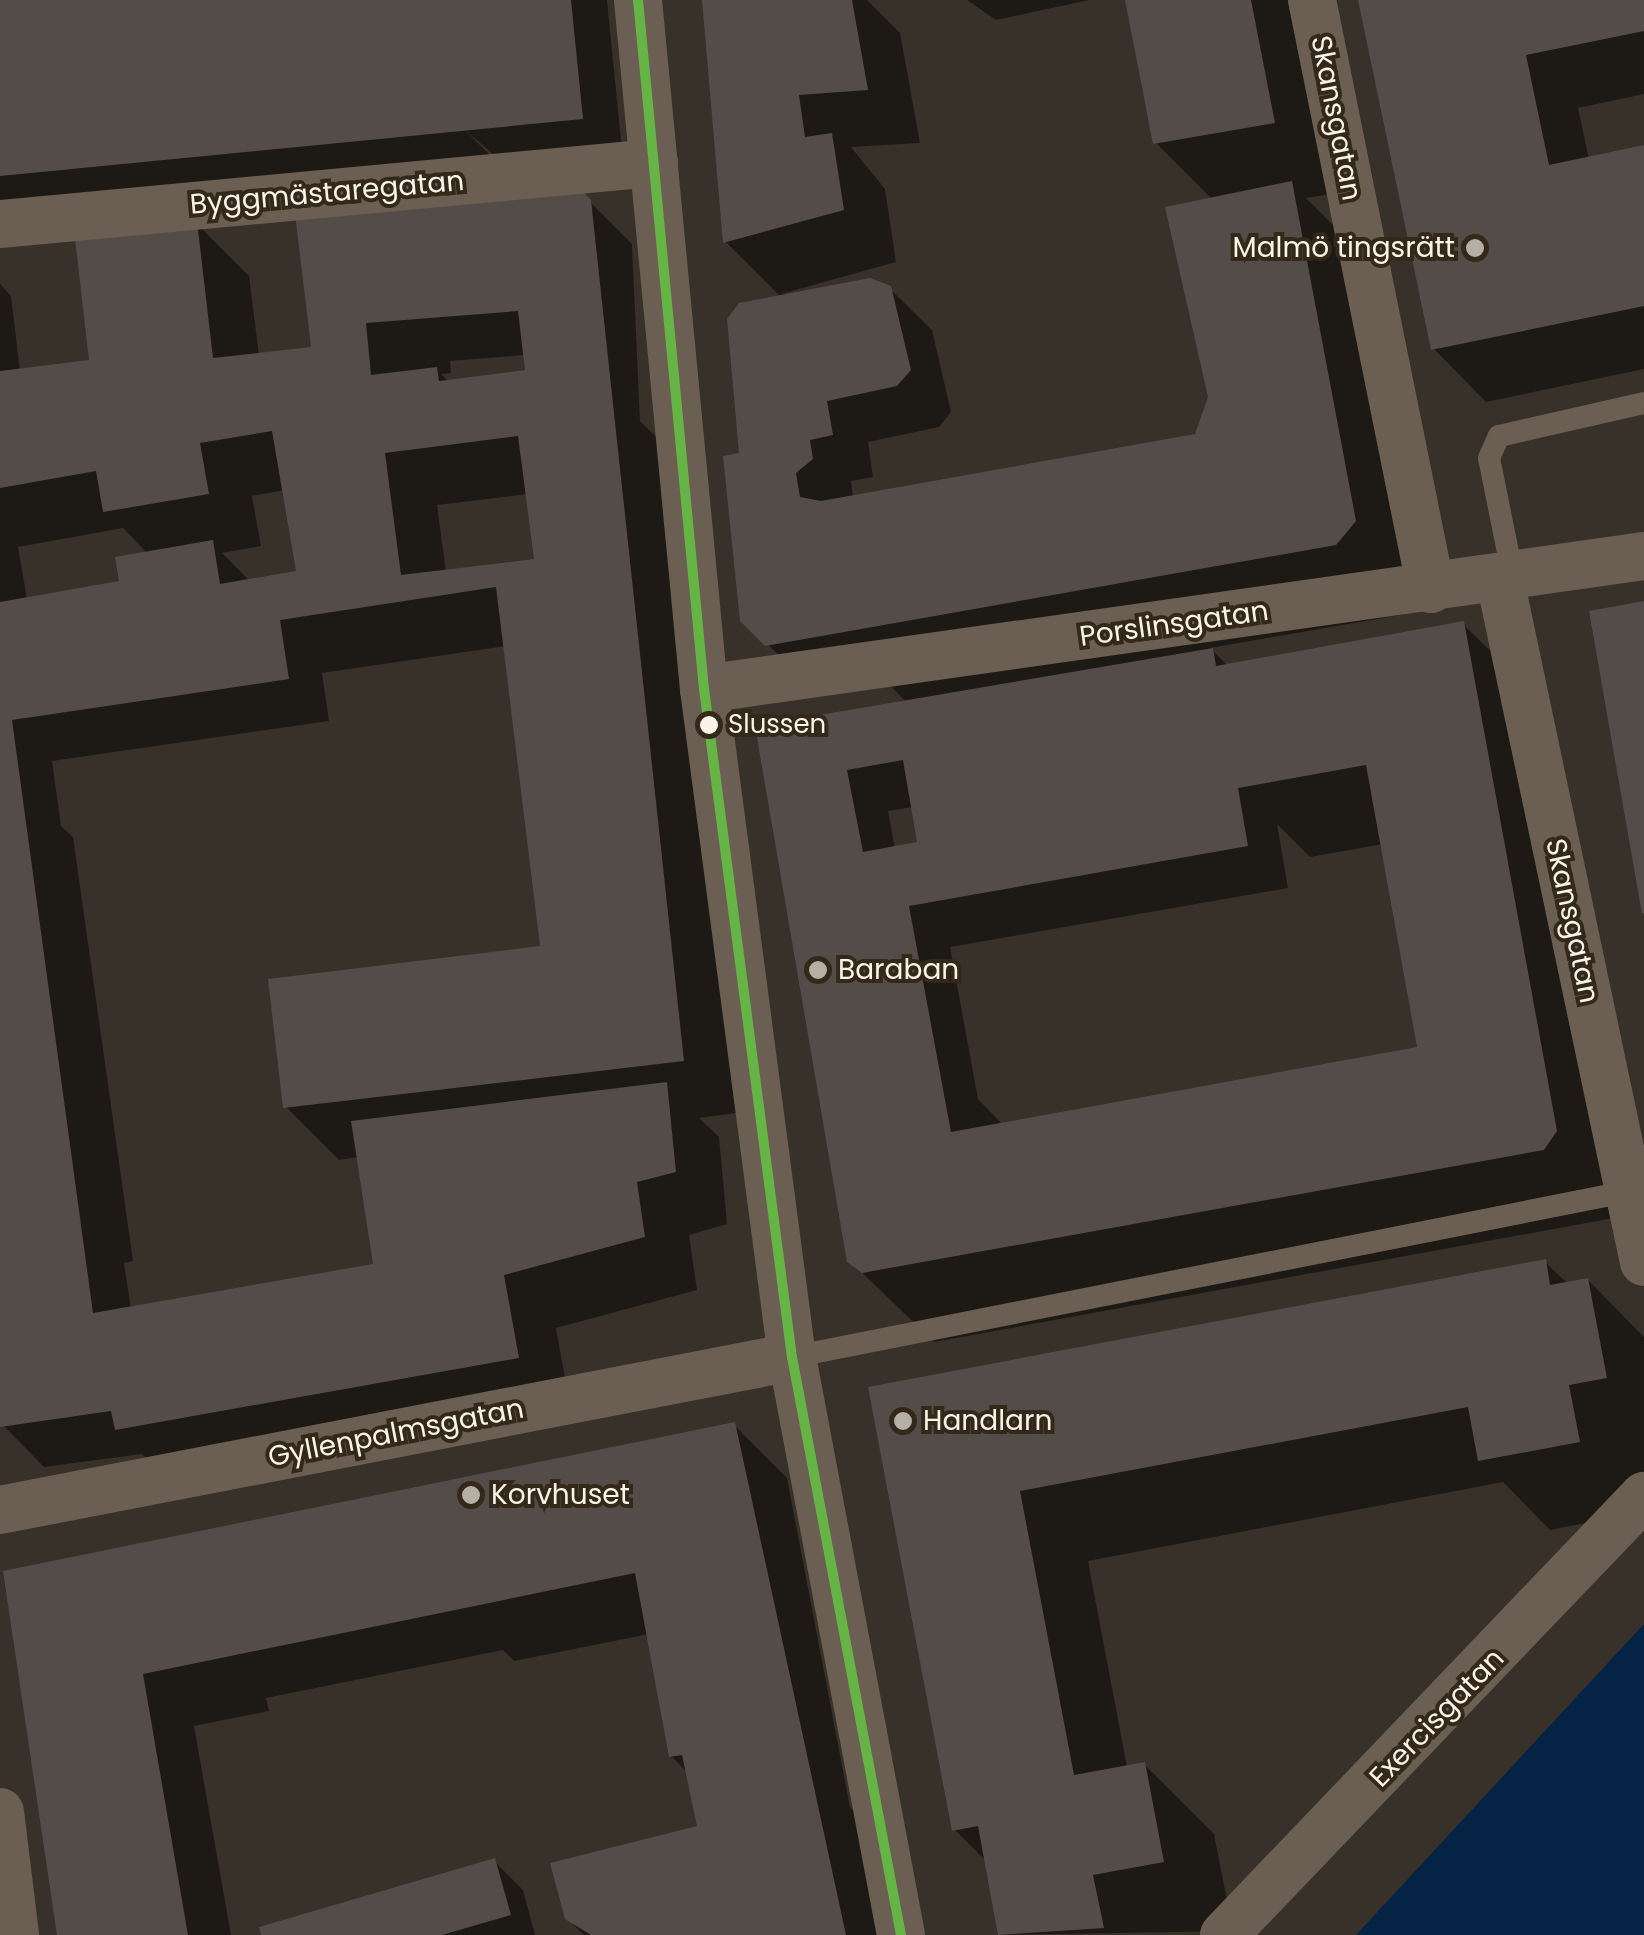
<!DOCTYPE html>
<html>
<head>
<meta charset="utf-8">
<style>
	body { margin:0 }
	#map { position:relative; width:1644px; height:1935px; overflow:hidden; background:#373129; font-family:Poppins,sans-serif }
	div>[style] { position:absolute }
	.water>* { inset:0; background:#052344 }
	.shadow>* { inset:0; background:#0007 }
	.building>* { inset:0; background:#544c49 }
	.service>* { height:22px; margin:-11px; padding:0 11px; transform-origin:11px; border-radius:11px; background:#6b5e52 }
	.minor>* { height:48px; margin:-24px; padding:0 24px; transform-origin:24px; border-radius:24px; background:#6b5e52 }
	.bus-1>* { height:10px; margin:-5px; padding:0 5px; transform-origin:5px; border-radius:5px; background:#66b445 }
	.dots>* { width:28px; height:28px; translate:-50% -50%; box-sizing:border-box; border:5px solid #332819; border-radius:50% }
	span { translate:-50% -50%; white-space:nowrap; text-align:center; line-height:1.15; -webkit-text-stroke:8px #332819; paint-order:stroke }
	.bus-label { font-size:26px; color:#faf3e9 }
	.left { translate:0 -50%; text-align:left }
	.street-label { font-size:28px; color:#faf3e9 }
	.poi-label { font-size:28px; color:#faf3e9 }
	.right { translate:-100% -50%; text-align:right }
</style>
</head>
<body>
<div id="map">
	<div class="water">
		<div style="clip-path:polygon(1644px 1624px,1644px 1935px,1356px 1935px)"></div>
	</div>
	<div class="shadow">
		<div style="clip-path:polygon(0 0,607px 0,623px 160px,520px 178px,463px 128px,518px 183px,0 222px)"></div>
		<div style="clip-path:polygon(evenodd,705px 0,867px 0,900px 33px,920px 143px,851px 147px,885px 189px,896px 262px,781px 294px,889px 288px,932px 330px,951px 412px,939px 427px,868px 442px,873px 477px,851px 481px,853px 498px,1196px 436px,1211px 397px,1213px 200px,1156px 143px,1127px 0,1305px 0,1344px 192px,1306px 198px,1361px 253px,1424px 591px,1406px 614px,1210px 648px,1228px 666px,1463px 624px,1533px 693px,1614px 1218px,934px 1342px,850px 1261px,758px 728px,907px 703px,879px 674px,809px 686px,743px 619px,742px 455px,782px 298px,726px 242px,705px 0,913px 807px,920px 844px,895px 849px,888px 811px,913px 807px,705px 0,1277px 824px,1310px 857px,1383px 844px,1420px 1049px,1003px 1125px,978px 1099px,950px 947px,1288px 888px,1277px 824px)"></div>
		<div style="clip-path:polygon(967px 0,1089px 0,996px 20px)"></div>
		<div style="clip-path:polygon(1361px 0,1644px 0,1644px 94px,1578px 108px,1589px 159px,1644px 147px,1644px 369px,1486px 402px,1433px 348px)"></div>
		<div style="clip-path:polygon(evenodd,580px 192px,632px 244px,640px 421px,664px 445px,736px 1113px,699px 1118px,719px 1137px,727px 1224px,689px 1235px,697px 1290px,556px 1328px,571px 1411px,170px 1482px,142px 1454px,44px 1467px,3px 1425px,0 1407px,0 284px,11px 296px,20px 371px,92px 363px,196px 223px,249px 276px,259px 355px,314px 349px,580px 192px,526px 355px,528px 372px,449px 382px,441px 374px,451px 373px,450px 361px,526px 355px,580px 192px,285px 490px,299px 573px,251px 582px,222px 553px,261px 546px,252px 496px,285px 490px,580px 192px,528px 494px,536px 561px,446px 572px,437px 505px,528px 494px,580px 192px,123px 528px,148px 554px,122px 583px,27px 599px,18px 547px,123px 528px,580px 192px,506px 646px,542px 948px,286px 1107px,339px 1160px,359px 1157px,376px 1266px,131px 1309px,124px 1263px,133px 1261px,73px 837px,61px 826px,52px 761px,329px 721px,322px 673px,506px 646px)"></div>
		<div style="clip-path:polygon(1545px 1262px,1568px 1284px,1588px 1280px,1644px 1337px,1644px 1512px,1550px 1530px,1503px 1482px,1088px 1561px,1127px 1767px,1144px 1764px,1214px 1834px,1233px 1931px,1001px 1935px,987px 1862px,955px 1830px,871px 1389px)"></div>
		<div style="clip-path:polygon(734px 1425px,787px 1478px,850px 1807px,878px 1835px,899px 1935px,584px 1935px,567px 1918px,700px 1828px,689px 1774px,671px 1756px,649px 1634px,514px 1661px,503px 1650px,266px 1698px,269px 1711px,194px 1726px,231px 1935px,60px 1935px,6px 1573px)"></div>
		<div style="clip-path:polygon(494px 1861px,523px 1890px,535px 1935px,264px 1935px)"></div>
	</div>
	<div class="building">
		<div style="clip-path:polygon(0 0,571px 0,583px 119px,0 176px)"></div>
		<div style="clip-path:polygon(702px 0,852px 0,868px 90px,799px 95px,805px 137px,832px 133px,844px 210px,723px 243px)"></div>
		<div style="clip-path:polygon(1125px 0,1251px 0,1275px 123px,1153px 144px)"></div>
		<div style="clip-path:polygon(1358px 0,1644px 0,1644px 31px,1526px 55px,1549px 165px,1644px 145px,1644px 306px,1431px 350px)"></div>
		<div style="clip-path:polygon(1292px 181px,1356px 521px,1336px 545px,765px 646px,740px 621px,723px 456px,739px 453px,727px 319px,739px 303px,870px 278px,891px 286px,911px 370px,897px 386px,827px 401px,833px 435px,810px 440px,813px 459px,796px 473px,800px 497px,821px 501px,1195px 434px,1208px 397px,1165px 207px)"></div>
		<div style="clip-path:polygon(evenodd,581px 190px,591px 200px,684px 1061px,283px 1108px,268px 979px,540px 946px,496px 587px,280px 620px,289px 679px,12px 720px,93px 1313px,373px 1264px,351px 1121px,667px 1082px,676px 1172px,637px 1182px,645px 1237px,504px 1275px,519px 1358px,115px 1430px,111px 1411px,0 1427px,0 602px,119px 581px,115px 557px,213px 540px,220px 584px,296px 571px,272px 431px,200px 443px,209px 494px,103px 512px,96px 471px,0 488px,0 371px,89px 360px,74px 230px,197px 221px,213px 358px,311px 347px,295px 213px,581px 190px,518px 311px,525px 370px,439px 381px,437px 367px,371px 375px,366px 323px,518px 311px,581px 190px,518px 436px,534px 559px,401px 575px,385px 453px,518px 436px)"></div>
		<div style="clip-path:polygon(1644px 601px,1644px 913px,1642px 914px,1589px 611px)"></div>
		<div style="clip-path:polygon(evenodd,1464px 621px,1557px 1131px,1544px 1150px,862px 1273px,847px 1262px,755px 726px,1213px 648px,1216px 666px,1464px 621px,903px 760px,917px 842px,863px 852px,847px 770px,903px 760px,1464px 621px,1366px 765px,1417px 1047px,951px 1132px,909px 906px,1248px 846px,1238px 788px,1366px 765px)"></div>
		<div style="clip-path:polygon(1546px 1259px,1550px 1285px,1588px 1278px,1607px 1378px,1569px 1385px,1580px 1442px,1478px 1461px,1468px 1407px,1020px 1491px,1074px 1775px,1145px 1762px,1164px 1862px,1093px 1875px,1104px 1928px,998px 1935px,978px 1826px,952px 1831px,868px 1387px)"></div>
		<div style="clip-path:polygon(735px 1422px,846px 1935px,591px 1935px,565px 1919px,550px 1863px,697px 1826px,682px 1755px,669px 1757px,635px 1573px,143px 1674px,188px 1935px,57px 1935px,3px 1571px)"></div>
		<div style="clip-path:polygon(495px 1858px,511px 1915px,442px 1935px,261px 1935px,259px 1927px)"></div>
	</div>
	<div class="service">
		<div style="left:1513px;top:577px;width:121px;rotate:-101.4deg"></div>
		<div style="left:1489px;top:458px;width:24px;rotate:-66deg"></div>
		<div style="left:1499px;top:436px;width:149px;rotate:-12.8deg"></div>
		<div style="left:792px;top:1357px;width:854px;rotate:-11.2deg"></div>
	</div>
	<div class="minor">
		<div style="left:638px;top:0;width:692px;rotate:84.53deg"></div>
		<div style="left:704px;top:689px;width:674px;rotate:82.5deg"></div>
		<div style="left:792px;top:1357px;width:588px;rotate:79.32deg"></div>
		<div style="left:1312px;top:0;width:601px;rotate:78.58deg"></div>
		<div style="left:0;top:224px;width:657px;rotate:-5.33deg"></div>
		<div style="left:1500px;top:580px;width:697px;rotate:78.08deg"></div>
		<div style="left:704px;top:689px;width:949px;rotate:-8.05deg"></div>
		<div style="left:0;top:1510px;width:807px;rotate:-10.93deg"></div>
		<div style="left:0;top:1812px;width:124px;rotate:83deg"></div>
		<div style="left:1224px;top:1935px;width:608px;rotate:-46.27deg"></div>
	</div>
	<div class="bus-1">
		<div style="left:638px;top:0;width:692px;rotate:84.53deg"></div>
		<div style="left:704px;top:689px;width:674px;rotate:82.5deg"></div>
		<div style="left:792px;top:1357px;width:588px;rotate:79.32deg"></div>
	</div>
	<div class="dots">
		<div style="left:1475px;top:248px;background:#b6afa6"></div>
		<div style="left:709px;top:725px;background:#faf3e9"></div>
		<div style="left:818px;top:970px;background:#b6afa6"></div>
		<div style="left:903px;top:1421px;background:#b6afa6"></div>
		<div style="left:471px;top:1495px;background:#b6afa6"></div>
	</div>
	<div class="bus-label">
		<span class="left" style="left:728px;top:725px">Slussen</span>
	</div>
	<div class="street-label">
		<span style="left:1336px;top:118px;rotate:79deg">Skansgatan</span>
		<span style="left:327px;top:193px;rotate:-5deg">Byggmästaregatan</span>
		<span style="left:1174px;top:624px;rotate:-8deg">Porslinsgatan</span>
		<span style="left:1572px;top:921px;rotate:78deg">Skansgatan</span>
		<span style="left:396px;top:1433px;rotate:-11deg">Gyllenpalmsgatan</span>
		<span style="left:1437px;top:1718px;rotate:-46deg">Exercisgatan</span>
	</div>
	<div class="poi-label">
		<span class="right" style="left:1455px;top:248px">Malmö tingsrätt</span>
		<span class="left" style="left:838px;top:970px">Baraban</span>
		<span class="left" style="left:923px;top:1421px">Handlarn</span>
		<span class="left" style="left:491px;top:1495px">Korvhuset</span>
	</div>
</div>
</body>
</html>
